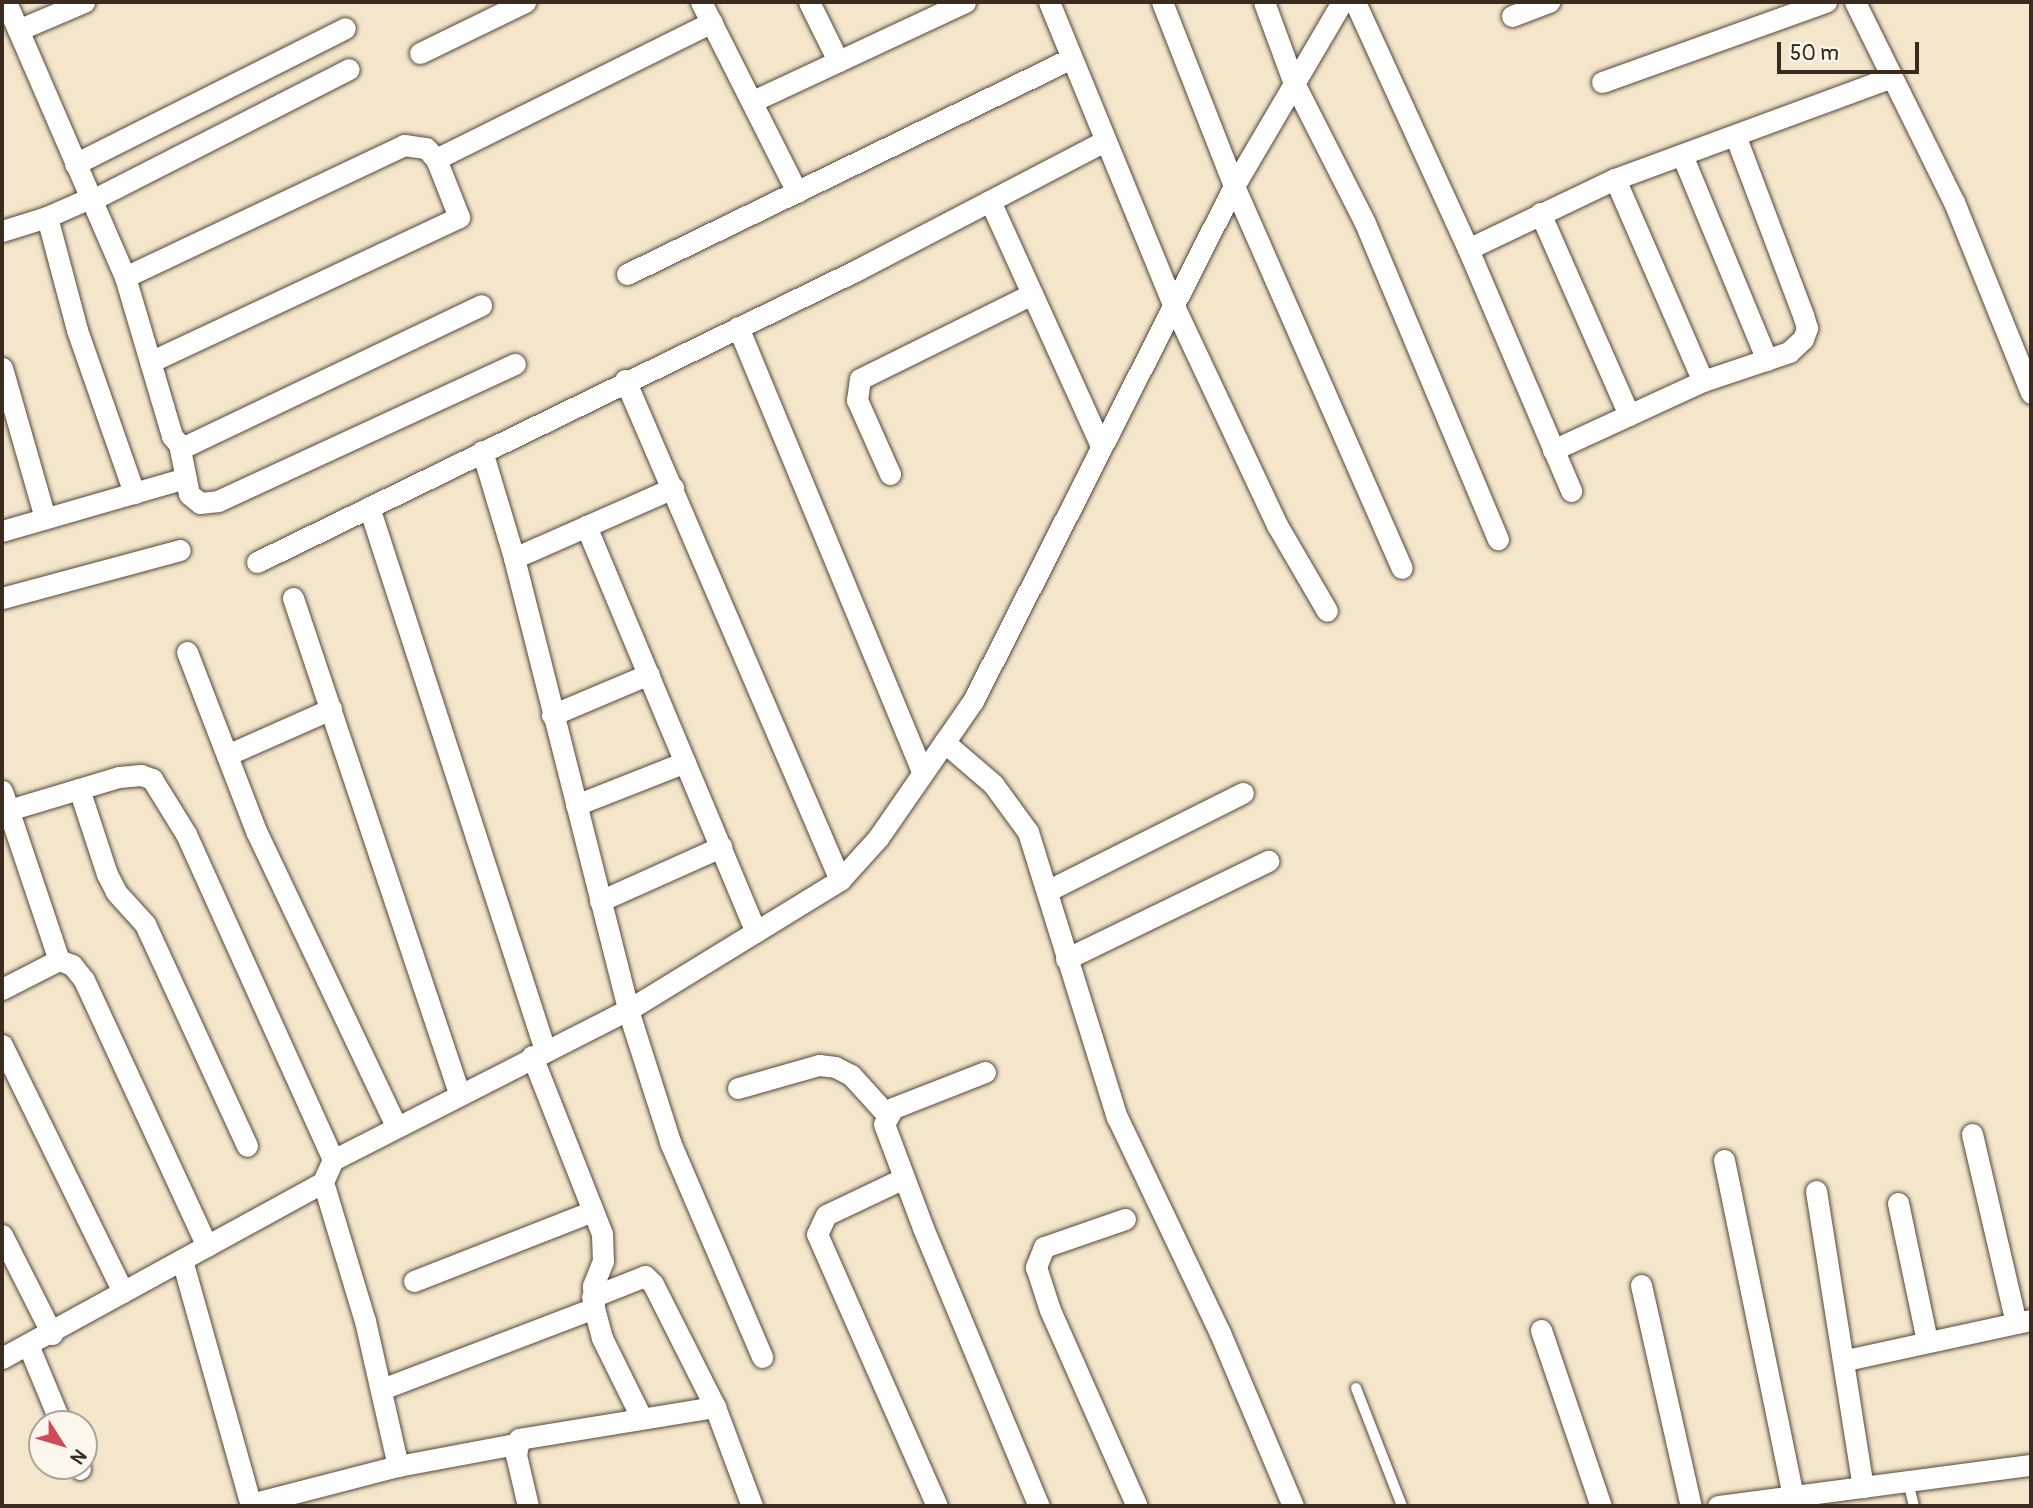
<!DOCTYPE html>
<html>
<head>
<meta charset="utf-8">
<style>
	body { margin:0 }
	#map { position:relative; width:2033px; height:1508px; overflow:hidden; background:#f3e6cb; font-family:Pangolin,sans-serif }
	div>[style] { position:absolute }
	.roads { filter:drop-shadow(0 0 2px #574638) drop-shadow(0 0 2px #574638) }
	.lane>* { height:10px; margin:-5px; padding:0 5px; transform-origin:5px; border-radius:5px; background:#fff }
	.street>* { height:21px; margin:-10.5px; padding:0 10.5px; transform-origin:10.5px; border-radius:10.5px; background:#fff }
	span { translate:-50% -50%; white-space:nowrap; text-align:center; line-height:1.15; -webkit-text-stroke:5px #fbf7ec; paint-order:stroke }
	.frame { position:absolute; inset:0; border:4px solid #3b2a1e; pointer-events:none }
	.north { position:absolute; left:28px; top:1410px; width:70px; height:70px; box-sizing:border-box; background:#fbf7ec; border:2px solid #aea59a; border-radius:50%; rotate:127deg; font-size:19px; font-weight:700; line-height:28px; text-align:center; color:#3b2a1e }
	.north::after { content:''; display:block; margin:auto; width:24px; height:32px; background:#d1495b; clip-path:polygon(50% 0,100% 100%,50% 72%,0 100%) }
	.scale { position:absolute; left:1777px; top:42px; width:142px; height:32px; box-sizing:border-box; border:4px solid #3b2a1e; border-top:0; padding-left:9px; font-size:21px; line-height:24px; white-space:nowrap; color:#3b2a1e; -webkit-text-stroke:5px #fbf7ec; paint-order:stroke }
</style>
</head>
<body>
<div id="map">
	<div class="roads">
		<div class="lane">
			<div style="left:1356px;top:1388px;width:127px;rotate:68.7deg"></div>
			<div style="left:1908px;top:1482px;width:25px;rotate:76deg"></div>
		</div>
		<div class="street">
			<div style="left:6px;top:2px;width:300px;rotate:66.6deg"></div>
			<div style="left:125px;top:277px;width:166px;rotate:73.5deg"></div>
			<div style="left:172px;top:436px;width:11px;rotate:49deg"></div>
			<div style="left:179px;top:444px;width:7px;rotate:16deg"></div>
			<div style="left:186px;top:446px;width:327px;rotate:-25.5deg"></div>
			<div style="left:701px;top:2px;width:213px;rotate:63.2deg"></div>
			<div style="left:809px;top:2px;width:66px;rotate:63.8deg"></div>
			<div style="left:1049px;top:2px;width:326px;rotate:67.7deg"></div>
			<div style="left:1173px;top:304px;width:244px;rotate:64.8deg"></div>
			<div style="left:1277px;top:525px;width:99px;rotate:59.8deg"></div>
			<div style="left:1162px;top:2px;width:198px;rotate:68.6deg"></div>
			<div style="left:1234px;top:186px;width:417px;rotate:66.3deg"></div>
			<div style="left:1264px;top:2px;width:84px;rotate:69.8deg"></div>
			<div style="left:1293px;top:81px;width:159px;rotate:63.1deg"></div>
			<div style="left:1365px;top:223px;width:343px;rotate:67.2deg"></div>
			<div style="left:1355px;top:2px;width:272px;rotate:65.4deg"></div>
			<div style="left:1468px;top:249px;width:263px;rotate:66.9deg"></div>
			<div style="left:1855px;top:2px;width:223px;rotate:63.7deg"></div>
			<div style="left:1954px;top:202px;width:206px;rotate:68deg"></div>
			<div style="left:1512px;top:16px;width:40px;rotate:-21deg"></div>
			<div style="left:18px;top:30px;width:72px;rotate:-23deg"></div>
			<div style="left:420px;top:53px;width:117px;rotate:-25.9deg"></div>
			<div style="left:1602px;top:82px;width:238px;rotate:-19.7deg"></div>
			<div style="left:753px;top:101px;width:234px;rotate:-25deg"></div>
			<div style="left:1682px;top:155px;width:222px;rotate:67.5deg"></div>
			<div style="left:75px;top:164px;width:302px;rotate:-26.7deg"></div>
			<div style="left:1615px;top:179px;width:220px;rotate:66.5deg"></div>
			<div style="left:90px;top:198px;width:47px;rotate:156.2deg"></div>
			<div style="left:47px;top:217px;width:117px;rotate:75.1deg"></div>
			<div style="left:77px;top:330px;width:173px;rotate:70.7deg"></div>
			<div style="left:92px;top:200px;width:288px;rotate:-27deg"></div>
			<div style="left:990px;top:201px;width:267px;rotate:65.6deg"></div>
			<div style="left:1540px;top:213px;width:221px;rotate:66.2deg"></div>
			<div style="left:2px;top:231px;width:47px;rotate:-17.3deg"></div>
			<div style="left:1468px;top:249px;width:163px;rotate:-25.5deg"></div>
			<div style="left:1615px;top:179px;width:293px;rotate:-20.2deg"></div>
			<div style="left:627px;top:274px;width:492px;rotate:-25.9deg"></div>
			<div style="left:125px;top:277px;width:309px;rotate:-25.3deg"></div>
			<div style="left:404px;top:145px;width:22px;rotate:8deg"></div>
			<div style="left:426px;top:148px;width:15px;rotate:48deg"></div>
			<div style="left:738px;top:327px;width:483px;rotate:67.5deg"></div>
			<div style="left:152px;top:361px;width:339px;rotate:-25.1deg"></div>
			<div style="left:459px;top:217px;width:62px;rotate:-111.6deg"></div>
			<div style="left:436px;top:159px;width:308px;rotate:-26.4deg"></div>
			<div style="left:2px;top:368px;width:156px;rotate:74deg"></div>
			<div style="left:625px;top:380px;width:544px;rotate:66.73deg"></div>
			<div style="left:179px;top:444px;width:51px;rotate:78.7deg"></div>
			<div style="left:189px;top:494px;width:14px;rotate:39deg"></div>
			<div style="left:200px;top:503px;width:18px;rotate:-6deg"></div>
			<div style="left:218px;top:501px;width:327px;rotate:-24.8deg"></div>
			<div style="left:1553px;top:450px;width:165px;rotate:-24.7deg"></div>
			<div style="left:1703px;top:381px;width:91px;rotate:-18.6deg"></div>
			<div style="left:1789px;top:352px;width:19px;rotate:-43deg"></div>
			<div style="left:1803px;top:339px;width:12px;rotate:-70deg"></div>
			<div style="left:1807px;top:328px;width:14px;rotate:-107deg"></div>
			<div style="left:1803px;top:315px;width:192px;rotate:-110.7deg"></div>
			<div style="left:482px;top:451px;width:112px;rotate:73.3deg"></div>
			<div style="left:514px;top:558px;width:466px;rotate:75.8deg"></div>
			<div style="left:628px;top:1010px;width:139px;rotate:72.3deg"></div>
			<div style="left:670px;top:1142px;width:234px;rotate:66.8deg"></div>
			<div style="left:890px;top:474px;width:81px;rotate:-114deg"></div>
			<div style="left:857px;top:400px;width:21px;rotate:-82deg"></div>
			<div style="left:860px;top:379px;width:192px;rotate:-26.3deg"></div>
			<div style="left:369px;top:507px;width:571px;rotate:72.04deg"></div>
			<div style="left:586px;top:526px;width:440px;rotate:67.3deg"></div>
			<div style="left:2px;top:531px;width:191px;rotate:-16.1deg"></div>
			<div style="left:514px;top:558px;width:174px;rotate:-23.8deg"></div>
			<div style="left:257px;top:562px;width:665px;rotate:-25.95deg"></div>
			<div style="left:855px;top:271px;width:282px;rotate:-27.5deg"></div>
			<div style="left:2px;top:598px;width:184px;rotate:-15.1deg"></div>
			<div style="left:293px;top:598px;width:522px;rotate:71.46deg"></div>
			<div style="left:187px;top:652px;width:194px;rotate:68.9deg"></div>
			<div style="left:257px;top:833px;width:324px;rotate:64.6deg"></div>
			<div style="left:552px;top:715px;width:105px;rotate:-22.9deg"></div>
			<div style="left:944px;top:742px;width:65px;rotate:40.6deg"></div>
			<div style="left:993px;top:784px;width:59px;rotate:53.9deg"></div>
			<div style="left:1028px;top:832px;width:299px;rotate:72.7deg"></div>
			<div style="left:1117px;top:1117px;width:239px;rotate:64.5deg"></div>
			<div style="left:1220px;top:1333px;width:188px;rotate:67.1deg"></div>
			<div style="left:227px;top:755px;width:114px;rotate:-23.9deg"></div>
			<div style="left:79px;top:789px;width:89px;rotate:71.8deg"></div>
			<div style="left:107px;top:874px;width:20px;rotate:63deg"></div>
			<div style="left:116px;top:892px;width:43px;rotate:47.8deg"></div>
			<div style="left:145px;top:924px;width:244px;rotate:65.3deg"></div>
			<div style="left:2px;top:791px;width:178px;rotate:71.4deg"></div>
			<div style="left:576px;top:805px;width:117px;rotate:-21.5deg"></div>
			<div style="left:2px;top:812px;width:122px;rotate:-16.7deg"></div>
			<div style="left:119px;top:777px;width:22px;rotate:-5deg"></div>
			<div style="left:141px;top:775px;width:12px;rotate:20deg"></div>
			<div style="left:152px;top:779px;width:65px;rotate:58.3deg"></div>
			<div style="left:186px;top:834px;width:358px;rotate:65.7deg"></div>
			<div style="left:1047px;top:891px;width:219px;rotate:-26.6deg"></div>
			<div style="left:600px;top:901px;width:133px;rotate:-24.1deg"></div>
			<div style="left:1066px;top:959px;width:225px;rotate:-25.9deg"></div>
			<div style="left:2px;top:989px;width:64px;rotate:-27deg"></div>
			<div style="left:59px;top:960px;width:14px;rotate:21deg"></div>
			<div style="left:72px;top:965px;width:19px;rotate:51deg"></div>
			<div style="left:84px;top:980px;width:293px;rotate:65.2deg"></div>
			<div style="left:2px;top:1045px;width:275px;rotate:63.9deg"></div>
			<div style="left:532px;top:1056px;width:191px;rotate:68.5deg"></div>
			<div style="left:602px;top:1234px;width:27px;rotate:88deg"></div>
			<div style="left:603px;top:1261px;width:27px;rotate:112deg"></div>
			<div style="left:593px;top:1286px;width:22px;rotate:87deg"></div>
			<div style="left:594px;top:1308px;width:31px;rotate:75deg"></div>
			<div style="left:602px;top:1338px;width:88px;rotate:63.7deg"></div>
			<div style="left:985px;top:1072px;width:99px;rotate:158.6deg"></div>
			<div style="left:893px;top:1108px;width:18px;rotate:119deg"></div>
			<div style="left:884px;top:1124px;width:111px;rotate:69.4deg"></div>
			<div style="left:923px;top:1228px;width:301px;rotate:67.4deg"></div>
			<div style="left:738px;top:1088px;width:84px;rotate:-15.9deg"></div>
			<div style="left:819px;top:1065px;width:16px;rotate:7deg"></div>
			<div style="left:835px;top:1067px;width:18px;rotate:27deg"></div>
			<div style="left:851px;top:1075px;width:55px;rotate:47.9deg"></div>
			<div style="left:1972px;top:1134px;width:194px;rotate:76.9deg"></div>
			<div style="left:1724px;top:1160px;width:343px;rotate:78.4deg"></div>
			<div style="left:904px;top:1178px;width:86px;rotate:154.6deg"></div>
			<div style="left:826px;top:1215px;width:21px;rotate:115deg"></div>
			<div style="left:817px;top:1234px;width:297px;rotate:66.2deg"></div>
			<div style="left:323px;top:1182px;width:145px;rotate:73.2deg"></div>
			<div style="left:365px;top:1321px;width:149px;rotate:77.2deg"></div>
			<div style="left:1816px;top:1191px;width:300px;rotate:81deg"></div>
			<div style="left:1898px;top:1203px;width:141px;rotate:78.1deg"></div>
			<div style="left:1125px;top:1219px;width:86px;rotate:160.9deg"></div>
			<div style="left:1044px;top:1247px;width:22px;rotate:112deg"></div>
			<div style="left:1036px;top:1267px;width:45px;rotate:72deg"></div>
			<div style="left:1050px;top:1310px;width:214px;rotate:66.1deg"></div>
			<div style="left:2px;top:1235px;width:111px;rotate:63.2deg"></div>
			<div style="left:182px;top:1260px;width:255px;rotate:74.3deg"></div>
			<div style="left:414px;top:1281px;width:192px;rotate:-21.4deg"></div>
			<div style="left:1641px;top:1285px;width:227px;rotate:77.3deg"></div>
			<div style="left:592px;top:1297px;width:57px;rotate:-21.6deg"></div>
			<div style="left:645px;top:1276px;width:11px;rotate:45deg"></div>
			<div style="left:653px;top:1284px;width:138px;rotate:63.2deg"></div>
			<div style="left:715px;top:1407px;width:106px;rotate:69.5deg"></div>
			<div style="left:1541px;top:1330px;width:186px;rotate:71.2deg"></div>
			<div style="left:29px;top:1347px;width:83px;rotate:67.4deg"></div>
			<div style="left:2px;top:1358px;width:366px;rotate:-28.7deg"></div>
			<div style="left:323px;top:1182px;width:24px;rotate:-66deg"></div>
			<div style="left:333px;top:1160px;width:331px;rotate:-27deg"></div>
			<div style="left:628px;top:1010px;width:249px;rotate:-31.5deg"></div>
			<div style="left:840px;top:880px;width:57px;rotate:-47.9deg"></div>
			<div style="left:878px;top:838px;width:167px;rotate:-55.3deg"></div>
			<div style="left:973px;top:701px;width:577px;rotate:-63.12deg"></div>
			<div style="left:1234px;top:186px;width:213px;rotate:-59.6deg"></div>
			<div style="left:1846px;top:1360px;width:189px;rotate:-12.2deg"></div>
			<div style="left:382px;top:1389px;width:227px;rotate:-20.9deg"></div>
			<div style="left:79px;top:1466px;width:3px;rotate:72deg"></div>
			<div style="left:251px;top:1504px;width:152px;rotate:-14.5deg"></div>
			<div style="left:398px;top:1466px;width:120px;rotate:-10.6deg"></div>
			<div style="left:528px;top:1506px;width:52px;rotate:-103.2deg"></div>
			<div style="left:516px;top:1455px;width:16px;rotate:-79deg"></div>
			<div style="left:519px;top:1439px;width:199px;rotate:-9.3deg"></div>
			<div style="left:1718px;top:1506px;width:316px;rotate:-7.5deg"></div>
		</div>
	</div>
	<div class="frame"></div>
	<div class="north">N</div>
	<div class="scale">50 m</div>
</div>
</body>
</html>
